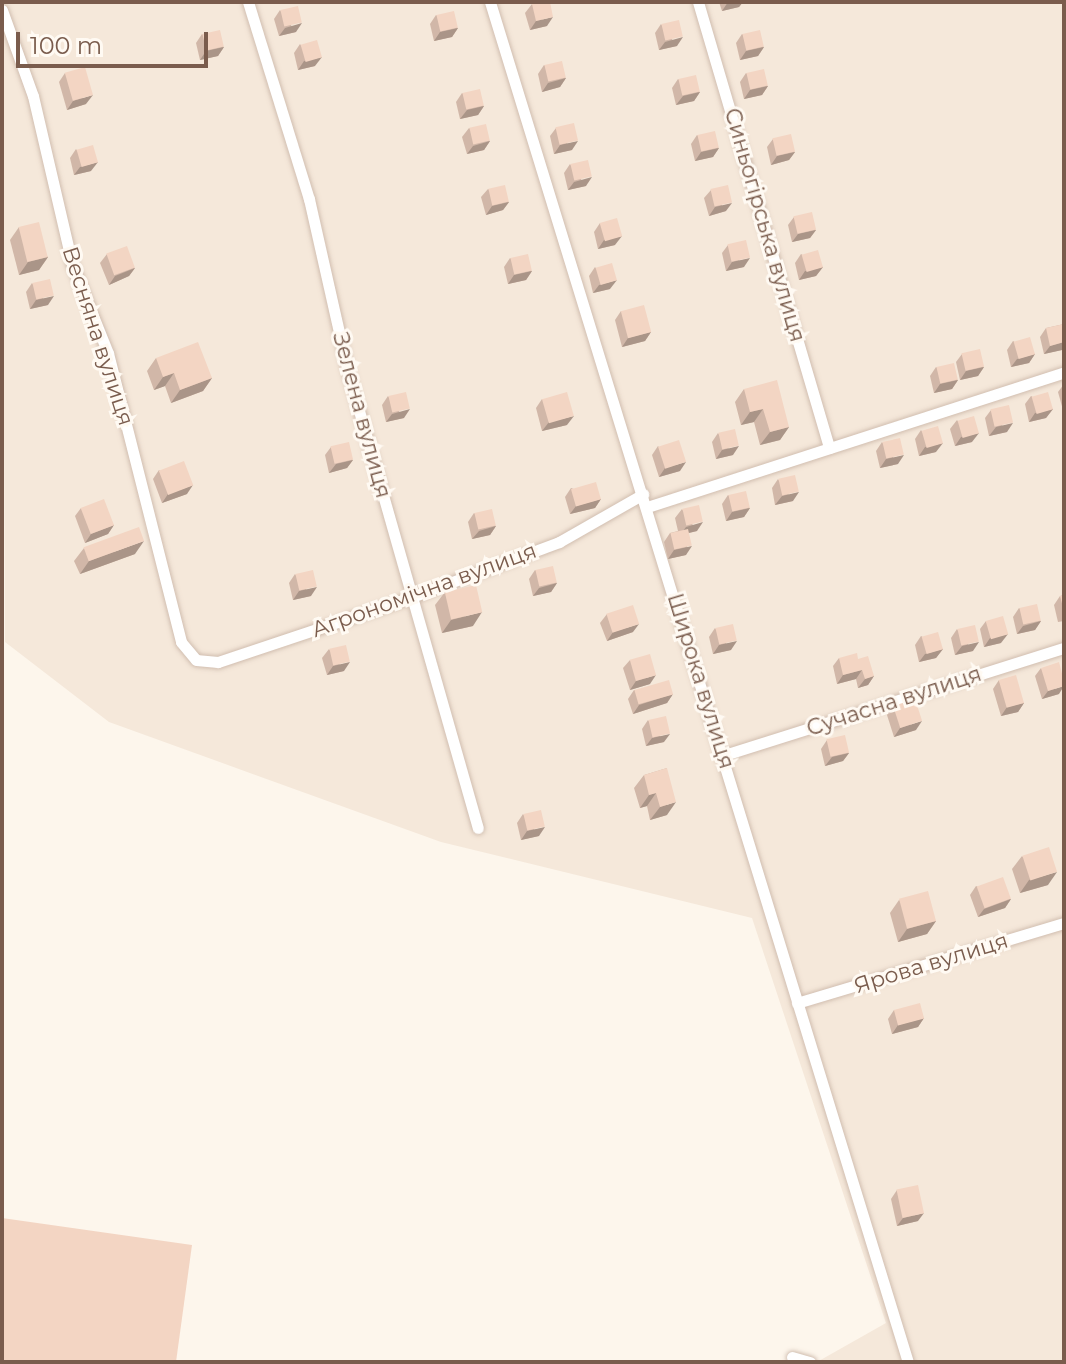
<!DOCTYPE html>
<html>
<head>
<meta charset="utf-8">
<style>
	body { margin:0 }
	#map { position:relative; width:1066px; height:1364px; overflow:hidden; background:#fdf6ec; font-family:Montserrat,sans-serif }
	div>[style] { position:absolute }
	.residential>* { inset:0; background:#f5e8da }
	.roads { filter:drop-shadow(0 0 2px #d1beb0) drop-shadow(0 0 2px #d1beb0) }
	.minor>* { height:11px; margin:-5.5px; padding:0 5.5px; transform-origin:5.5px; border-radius:5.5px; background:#fff }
	.wall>* { inset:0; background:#d1b7a8 }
	.shaded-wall>* { inset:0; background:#aa9588 }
	.building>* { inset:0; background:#f3d5c3; transform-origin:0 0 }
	span { translate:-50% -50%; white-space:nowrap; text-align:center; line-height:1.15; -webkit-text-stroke:6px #fffaf3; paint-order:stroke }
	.street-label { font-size:22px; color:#7a5c4d }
	.frame { position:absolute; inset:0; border:4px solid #7a5c4d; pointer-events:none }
	.scale { position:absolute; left:16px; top:32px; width:192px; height:36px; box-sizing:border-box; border:4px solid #7a5c4d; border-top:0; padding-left:10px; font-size:24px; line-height:28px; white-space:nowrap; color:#7a5c4d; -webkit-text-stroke:6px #fffaf3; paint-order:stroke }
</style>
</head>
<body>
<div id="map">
	<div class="residential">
		<div style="clip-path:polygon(2px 2px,1064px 2px,1064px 1362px,817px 1362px,886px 1323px,752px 918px,441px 842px,109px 722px,5px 642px)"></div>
	</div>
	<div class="roads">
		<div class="minor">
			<div style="left:248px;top:2px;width:206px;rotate:72.8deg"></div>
			<div style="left:309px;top:199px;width:177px;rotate:77.3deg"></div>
			<div style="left:348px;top:372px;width:474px;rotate:74.1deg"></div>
			<div style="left:490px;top:2px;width:1423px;rotate:72.92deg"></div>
			<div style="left:698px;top:2px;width:465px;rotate:73.6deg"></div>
			<div style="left:2px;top:10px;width:91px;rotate:70.2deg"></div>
			<div style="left:33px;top:96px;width:172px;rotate:76.9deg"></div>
			<div style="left:72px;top:264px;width:96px;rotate:68deg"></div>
			<div style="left:108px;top:353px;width:298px;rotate:75.8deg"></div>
			<div style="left:181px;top:642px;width:23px;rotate:50deg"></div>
			<div style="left:196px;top:660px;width:22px;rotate:5deg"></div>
			<div style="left:218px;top:662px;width:205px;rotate:-18.5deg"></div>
			<div style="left:412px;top:597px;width:157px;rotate:-20.5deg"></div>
			<div style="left:559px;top:542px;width:97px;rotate:-29.7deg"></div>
			<div style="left:647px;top:507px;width:438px;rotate:-17.9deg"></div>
			<div style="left:724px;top:755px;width:356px;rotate:-17.5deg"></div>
			<div style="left:797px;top:1003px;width:279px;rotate:-16.7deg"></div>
			<div style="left:792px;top:1357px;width:19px;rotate:16deg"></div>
		</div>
	</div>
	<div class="wall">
		<div style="clip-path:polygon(719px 2px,743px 2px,739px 7px,722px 11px)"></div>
		<div style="clip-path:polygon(532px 4px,547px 26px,530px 30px,525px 13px)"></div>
		<div style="clip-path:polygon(280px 10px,296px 32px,279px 36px,274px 19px)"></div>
		<div style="clip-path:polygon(436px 15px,458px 28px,452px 37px,434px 41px,430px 24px)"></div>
		<div style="clip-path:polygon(661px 24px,677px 46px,659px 50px,655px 33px)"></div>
		<div style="clip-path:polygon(202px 34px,224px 47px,218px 56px,200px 60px,196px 43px)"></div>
		<div style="clip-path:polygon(742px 34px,764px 47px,758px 56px,740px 60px,736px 43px)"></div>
		<div style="clip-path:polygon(300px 44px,315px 66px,298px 70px,294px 53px)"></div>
		<div style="clip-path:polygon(544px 65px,566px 78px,560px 87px,542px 92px,538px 74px)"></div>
		<div style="clip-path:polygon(65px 73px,86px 104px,67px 110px,59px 82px)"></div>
		<div style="clip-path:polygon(746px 73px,768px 86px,762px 95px,744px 99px,740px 82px)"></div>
		<div style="clip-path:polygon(678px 79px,700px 92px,694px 101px,676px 105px,672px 88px)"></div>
		<div style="clip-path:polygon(462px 93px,484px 106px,478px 115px,460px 119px,456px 102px)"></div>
		<div style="clip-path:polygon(469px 128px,490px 141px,484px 150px,467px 154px,462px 137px)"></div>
		<div style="clip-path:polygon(556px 128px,572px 150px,554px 154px,550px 136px)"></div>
		<div style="clip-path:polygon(697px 135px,719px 148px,713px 157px,695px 161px,691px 144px)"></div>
		<div style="clip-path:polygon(773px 139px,795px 152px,789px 160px,771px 165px,767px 147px)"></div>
		<div style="clip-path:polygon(76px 149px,91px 171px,74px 175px,70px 158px)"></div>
		<div style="clip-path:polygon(570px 164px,586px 186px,568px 190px,564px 173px)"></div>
		<div style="clip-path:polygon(488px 189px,509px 202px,503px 210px,486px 215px,481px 197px)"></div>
		<div style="clip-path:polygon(711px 190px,726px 211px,709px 216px,704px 198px)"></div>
		<div style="clip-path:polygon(794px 217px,816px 230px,810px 238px,792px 242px,788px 225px)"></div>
		<div style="clip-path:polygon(600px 223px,615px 245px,598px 249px,594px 232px)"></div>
		<div style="clip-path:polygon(19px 227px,48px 257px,39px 270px,19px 275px,10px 240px)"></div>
		<div style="clip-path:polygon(728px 245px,744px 267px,726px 271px,722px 253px)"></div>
		<div style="clip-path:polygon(107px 254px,135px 268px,129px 276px,109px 285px,100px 263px)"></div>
		<div style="clip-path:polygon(801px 254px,823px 267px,816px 276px,799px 280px,795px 263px)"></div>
		<div style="clip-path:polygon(510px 258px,532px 271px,526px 280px,508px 284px,504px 267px)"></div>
		<div style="clip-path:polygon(595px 267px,610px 289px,593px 293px,589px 276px)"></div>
		<div style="clip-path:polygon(32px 283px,48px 305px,30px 309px,26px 292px)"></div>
		<div style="clip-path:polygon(621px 311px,651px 332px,645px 341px,622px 347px,615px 320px)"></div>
		<div style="clip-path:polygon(1064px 324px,1064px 347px,1062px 350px,1044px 354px,1040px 337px,1046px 328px)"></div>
		<div style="clip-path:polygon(1013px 341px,1035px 354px,1029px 363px,1011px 367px,1007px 350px)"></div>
		<div style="clip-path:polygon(962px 354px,984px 367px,978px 376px,960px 380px,956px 362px)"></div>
		<div style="clip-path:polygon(156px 358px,212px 378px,203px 391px,171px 403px,165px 386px,154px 390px,147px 371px)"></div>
		<div style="clip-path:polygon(936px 367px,958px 380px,952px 389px,934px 393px,930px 376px)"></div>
		<div style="clip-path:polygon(1064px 384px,1064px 409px,1063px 410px,1058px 392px)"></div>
		<div style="clip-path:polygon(744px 389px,789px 427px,780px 440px,760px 445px,754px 422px,741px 425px,735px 402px)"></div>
		<div style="clip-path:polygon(388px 396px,404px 418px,386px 422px,382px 405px)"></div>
		<div style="clip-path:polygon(1031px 396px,1053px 409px,1046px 418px,1029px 422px,1025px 404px)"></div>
		<div style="clip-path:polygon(542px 399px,567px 425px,542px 431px,536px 408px)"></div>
		<div style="clip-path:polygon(991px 410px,1007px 432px,989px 436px,985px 418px)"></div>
		<div style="clip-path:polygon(957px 420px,972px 442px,955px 446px,950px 429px)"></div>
		<div style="clip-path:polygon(921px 430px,936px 452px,919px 456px,915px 439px)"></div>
		<div style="clip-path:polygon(718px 433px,733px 455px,716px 459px,712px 442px)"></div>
		<div style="clip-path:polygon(882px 442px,898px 464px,880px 468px,876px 451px)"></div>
		<div style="clip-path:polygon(658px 446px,680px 471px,659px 477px,652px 455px)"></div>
		<div style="clip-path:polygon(331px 447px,353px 460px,347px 468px,329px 473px,325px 455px)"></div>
		<div style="clip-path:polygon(159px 470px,187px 494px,162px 503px,153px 479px)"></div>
		<div style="clip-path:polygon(778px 479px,793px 501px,775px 505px,772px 488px)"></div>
		<div style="clip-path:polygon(571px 488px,601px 499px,595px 508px,570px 514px,565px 497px)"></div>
		<div style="clip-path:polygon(728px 495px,750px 508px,744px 517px,726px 521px,722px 504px)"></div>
		<div style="clip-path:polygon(81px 508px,114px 525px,108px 534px,85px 543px,75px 516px)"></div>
		<div style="clip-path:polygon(682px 509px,697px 531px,689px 533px,686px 555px,668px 559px,664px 542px,670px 533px,678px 531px,675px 518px)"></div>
		<div style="clip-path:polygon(474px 513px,496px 526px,490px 535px,472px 539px,468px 522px)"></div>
		<div style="clip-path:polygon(84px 548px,135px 554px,80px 574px,74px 561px)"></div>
		<div style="clip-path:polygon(535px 570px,557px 583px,551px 592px,533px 596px,529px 579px)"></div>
		<div style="clip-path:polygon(295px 574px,311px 596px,293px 600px,289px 583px)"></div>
		<div style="clip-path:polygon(445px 592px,473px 626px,442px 633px,435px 605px)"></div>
		<div style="clip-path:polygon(1064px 595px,1064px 621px,1058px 622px,1054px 605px,1060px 596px)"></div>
		<div style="clip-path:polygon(1019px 608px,1041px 621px,1035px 630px,1017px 634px,1013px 617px)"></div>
		<div style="clip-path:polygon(607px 614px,633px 632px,607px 641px,600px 623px)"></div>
		<div style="clip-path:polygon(986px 621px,1001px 643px,984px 647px,980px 629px)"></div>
		<div style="clip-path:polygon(715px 628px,731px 650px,713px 654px,709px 637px)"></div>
		<div style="clip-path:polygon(957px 629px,973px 651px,955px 655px,951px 638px)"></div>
		<div style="clip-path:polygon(921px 636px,943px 649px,936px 658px,919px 662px,915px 645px)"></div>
		<div style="clip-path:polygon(329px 649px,344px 671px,327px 675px,322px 658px)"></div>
		<div style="clip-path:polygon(839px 658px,858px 659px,874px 676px,868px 685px,858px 688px,856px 679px,837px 684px,833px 666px)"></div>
		<div style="clip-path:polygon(630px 660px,650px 684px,630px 690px,623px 668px)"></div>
		<div style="clip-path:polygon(1041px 668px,1059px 694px,1042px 699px,1035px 676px)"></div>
		<div style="clip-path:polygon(999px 680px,1024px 703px,1018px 712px,1001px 716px,993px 689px)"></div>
		<div style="clip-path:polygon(634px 690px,673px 694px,667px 703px,633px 714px,628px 699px)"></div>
		<div style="clip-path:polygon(893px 706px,916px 730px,894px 737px,887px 715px)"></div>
		<div style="clip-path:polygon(648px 720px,664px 742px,646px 746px,642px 729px)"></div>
		<div style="clip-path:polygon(827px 740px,849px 753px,843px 761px,825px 766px,821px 749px)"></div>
		<div style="clip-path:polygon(667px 768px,667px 815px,650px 820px,647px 806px,640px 808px,634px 788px,644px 775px)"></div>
		<div style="clip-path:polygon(523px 814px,539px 836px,521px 840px,517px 823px)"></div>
		<div style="clip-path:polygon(1022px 856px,1048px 885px,1020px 893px,1012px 869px)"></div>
		<div style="clip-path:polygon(976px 886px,1011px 899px,1005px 908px,978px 917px,970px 895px)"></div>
		<div style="clip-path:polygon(899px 900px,936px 921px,927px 934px,898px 942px,890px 913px)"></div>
		<div style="clip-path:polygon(894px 1010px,924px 1018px,918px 1027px,892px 1034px,888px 1019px)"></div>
		<div style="clip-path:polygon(897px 1190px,918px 1221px,897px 1226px,891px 1199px)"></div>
	</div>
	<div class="shaded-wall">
		<div style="clip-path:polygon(728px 2px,743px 2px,739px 7px,722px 11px)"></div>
		<div style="clip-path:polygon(553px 17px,547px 26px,530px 30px,536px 21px)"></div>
		<div style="clip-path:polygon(302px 23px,296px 32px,279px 36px,285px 28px)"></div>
		<div style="clip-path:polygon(458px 28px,452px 37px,434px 41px,440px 32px)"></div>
		<div style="clip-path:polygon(683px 37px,677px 46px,659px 50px,665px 42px)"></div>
		<div style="clip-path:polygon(224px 47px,218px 56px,200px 60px,206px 51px)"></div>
		<div style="clip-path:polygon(764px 47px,758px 56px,740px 60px,746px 51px)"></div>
		<div style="clip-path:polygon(322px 57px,315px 66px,298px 70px,304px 61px)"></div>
		<div style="clip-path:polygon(566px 78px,560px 87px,542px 92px,548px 83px)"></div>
		<div style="clip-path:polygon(768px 86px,762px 95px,744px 99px,750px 90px)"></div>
		<div style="clip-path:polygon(700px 92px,694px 101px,676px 105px,683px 96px)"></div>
		<div style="clip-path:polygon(93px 95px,86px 104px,67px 110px,73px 101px)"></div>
		<div style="clip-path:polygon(484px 106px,478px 115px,460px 119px,467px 110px)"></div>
		<div style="clip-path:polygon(490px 141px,484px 150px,467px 154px,473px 146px)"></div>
		<div style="clip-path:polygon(578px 141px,572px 150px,554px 154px,560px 145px)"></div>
		<div style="clip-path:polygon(719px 148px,713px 157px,695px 161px,701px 152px)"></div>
		<div style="clip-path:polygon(795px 152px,789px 160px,771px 165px,777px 156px)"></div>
		<div style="clip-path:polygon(98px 162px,91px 171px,74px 175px,80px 167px)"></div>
		<div style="clip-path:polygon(592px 177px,586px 186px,568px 190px,574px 182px)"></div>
		<div style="clip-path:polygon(509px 202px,503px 210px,486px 215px,492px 206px)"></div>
		<div style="clip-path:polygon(732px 203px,726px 211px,709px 216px,715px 207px)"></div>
		<div style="clip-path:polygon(816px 230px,810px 238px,792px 242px,798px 234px)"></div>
		<div style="clip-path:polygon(622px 236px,615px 245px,598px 249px,604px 240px)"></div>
		<div style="clip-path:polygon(48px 257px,39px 270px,19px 275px,28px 262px)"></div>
		<div style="clip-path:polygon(750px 258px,744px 267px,726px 271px,732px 262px)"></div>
		<div style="clip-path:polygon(823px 267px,816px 276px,799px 280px,805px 271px)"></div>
		<div style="clip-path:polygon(135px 268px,129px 276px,109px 285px,115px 276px)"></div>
		<div style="clip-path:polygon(532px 271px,526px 280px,508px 284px,514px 275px)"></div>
		<div style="clip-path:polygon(617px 280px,610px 289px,593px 293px,599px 285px)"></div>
		<div style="clip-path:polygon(54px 296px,48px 305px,30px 309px,36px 300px)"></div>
		<div style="clip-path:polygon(651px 332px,645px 341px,622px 347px,628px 338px)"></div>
		<div style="clip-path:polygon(1064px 342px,1064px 347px,1062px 350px,1044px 354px,1050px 346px)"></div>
		<div style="clip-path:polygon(1035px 354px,1029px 363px,1011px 367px,1017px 359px)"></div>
		<div style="clip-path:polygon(984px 367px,978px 376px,960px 380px,966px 371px)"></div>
		<div style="clip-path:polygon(174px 373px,165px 386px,154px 390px,163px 377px)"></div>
		<div style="clip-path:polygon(212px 378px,203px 391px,171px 403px,180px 390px)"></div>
		<div style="clip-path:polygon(958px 380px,952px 389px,934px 393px,940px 384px)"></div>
		<div style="clip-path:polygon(410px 409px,404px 418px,386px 422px,392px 414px)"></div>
		<div style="clip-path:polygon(763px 409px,754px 422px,741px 425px,750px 412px)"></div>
		<div style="clip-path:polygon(1053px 409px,1046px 418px,1029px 422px,1035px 413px)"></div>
		<div style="clip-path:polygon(574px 416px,567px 425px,542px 431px,549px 422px)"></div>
		<div style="clip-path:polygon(1013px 423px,1007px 432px,989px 436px,996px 427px)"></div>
		<div style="clip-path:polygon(789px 427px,780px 440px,760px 445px,770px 432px)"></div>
		<div style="clip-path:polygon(979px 433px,972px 442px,955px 446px,961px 437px)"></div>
		<div style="clip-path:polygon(943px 443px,936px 452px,919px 456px,925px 447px)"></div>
		<div style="clip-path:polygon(739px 446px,733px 455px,716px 459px,722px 450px)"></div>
		<div style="clip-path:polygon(904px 455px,898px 464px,880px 468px,886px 459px)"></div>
		<div style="clip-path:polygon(353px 460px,347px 468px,329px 473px,336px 464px)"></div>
		<div style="clip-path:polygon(686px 462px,680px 471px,659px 477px,665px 468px)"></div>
		<div style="clip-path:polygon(193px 485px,187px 494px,162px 503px,168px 494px)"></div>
		<div style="clip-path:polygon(799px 492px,793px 501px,775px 505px,782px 496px)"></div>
		<div style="clip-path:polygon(601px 499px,595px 508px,570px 514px,576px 506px)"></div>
		<div style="clip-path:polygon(750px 508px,744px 517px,726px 521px,732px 512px)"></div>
		<div style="clip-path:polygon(703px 522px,697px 531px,680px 535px,686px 527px)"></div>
		<div style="clip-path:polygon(114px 525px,108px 534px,85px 543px,91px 534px)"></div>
		<div style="clip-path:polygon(496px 526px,490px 535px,472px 539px,479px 531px)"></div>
		<div style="clip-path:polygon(144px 541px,135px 554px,80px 574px,89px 561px)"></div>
		<div style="clip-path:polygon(692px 546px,686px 555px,668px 559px,674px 550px)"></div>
		<div style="clip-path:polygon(557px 583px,551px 592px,533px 596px,539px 588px)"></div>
		<div style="clip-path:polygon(317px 587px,311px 596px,293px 600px,299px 591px)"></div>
		<div style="clip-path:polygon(482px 612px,473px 626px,442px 633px,451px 620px)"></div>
		<div style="clip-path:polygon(1041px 621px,1035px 630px,1017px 634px,1023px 626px)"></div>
		<div style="clip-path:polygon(639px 624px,633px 632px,607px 641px,613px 632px)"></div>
		<div style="clip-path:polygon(1008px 634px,1001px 643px,984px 647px,990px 638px)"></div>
		<div style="clip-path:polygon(737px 641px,731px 650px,713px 654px,719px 645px)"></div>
		<div style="clip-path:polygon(979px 642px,973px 651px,955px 655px,962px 646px)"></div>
		<div style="clip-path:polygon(943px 649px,936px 658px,919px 662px,925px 654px)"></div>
		<div style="clip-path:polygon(350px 662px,344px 671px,327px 675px,333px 666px)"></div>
		<div style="clip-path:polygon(862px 670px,856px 679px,837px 684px,843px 675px)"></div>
		<div style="clip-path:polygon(656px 675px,650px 684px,630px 690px,636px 681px)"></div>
		<div style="clip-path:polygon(874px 676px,868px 685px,858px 688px,865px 679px)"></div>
		<div style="clip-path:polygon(1064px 686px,1059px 694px,1042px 699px,1048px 691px)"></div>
		<div style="clip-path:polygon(673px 694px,667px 703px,633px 714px,639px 705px)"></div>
		<div style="clip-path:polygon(1024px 703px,1018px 712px,1001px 716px,1007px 707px)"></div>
		<div style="clip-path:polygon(922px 721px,916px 730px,894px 737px,900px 728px)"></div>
		<div style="clip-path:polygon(670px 734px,664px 742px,646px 746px,652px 738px)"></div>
		<div style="clip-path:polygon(849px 753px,843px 761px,825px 766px,832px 757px)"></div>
		<div style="clip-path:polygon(656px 793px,647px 806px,640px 808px,649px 795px)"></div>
		<div style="clip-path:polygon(676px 802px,667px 815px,650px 820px,660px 807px)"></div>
		<div style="clip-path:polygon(545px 827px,539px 836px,521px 840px,527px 831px)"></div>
		<div style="clip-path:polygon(1057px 872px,1048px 885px,1020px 893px,1029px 880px)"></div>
		<div style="clip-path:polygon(1011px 899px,1005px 908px,978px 917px,984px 909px)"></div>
		<div style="clip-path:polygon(936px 921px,927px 934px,898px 942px,907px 929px)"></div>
		<div style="clip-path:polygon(924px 1018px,918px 1027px,892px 1034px,898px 1025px)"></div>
		<div style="clip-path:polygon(924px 1213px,918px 1221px,897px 1226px,903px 1218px)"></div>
	</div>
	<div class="building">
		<div style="clip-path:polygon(539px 2px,550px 2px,553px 17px,536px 21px,532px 4px)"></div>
		<div style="left:298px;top:6px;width:17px;height:18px;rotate:77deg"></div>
		<div style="left:454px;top:11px;width:17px;height:18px;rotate:77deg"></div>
		<div style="left:679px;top:20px;width:17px;height:18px;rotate:77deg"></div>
		<div style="left:220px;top:30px;width:17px;height:18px;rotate:77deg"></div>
		<div style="left:760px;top:30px;width:17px;height:18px;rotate:77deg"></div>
		<div style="left:317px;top:40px;width:18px;height:17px;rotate:74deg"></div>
		<div style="left:562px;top:61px;width:17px;height:18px;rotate:77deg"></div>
		<div style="left:85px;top:67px;width:29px;height:21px;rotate:74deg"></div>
		<div style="left:764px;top:69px;width:17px;height:18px;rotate:77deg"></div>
		<div style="left:696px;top:75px;width:17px;height:18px;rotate:77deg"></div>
		<div style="left:480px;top:89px;width:17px;height:18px;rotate:77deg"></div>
		<div style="left:574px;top:123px;width:18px;height:19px;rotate:77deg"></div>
		<div style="left:486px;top:124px;width:17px;height:17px;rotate:77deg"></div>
		<div style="left:715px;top:131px;width:17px;height:18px;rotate:77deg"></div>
		<div style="left:791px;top:134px;width:18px;height:19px;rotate:77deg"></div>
		<div style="left:93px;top:145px;width:18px;height:17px;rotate:74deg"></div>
		<div style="left:588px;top:160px;width:17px;height:18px;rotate:77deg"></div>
		<div style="left:505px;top:185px;width:17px;height:17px;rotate:77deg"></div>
		<div style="left:728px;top:185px;width:18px;height:18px;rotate:77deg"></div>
		<div style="left:812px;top:212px;width:18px;height:19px;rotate:77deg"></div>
		<div style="left:617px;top:218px;width:19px;height:18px;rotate:74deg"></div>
		<div style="left:39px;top:222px;width:36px;height:21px;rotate:76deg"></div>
		<div style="left:746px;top:240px;width:18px;height:19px;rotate:77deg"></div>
		<div style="left:127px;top:246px;width:23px;height:22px;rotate:70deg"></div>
		<div style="left:818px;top:250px;width:18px;height:17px;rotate:74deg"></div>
		<div style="left:528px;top:254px;width:17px;height:18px;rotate:77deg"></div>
		<div style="left:612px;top:263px;width:18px;height:17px;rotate:74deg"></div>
		<div style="left:50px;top:279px;width:17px;height:18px;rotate:77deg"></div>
		<div style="left:644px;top:305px;width:28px;height:24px;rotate:75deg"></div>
		<div style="clip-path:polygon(1064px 324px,1064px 342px,1050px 346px,1046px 328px)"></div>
		<div style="left:1030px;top:337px;width:18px;height:17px;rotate:74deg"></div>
		<div style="clip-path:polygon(198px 342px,212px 378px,180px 390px,174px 373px,163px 377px,156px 358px)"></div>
		<div style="left:980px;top:349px;width:18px;height:19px;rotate:77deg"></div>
		<div style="left:954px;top:363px;width:17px;height:18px;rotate:77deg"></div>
		<div style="clip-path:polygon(777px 380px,789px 427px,770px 432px,763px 409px,750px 412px,744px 389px)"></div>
		<div style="left:406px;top:392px;width:17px;height:18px;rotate:77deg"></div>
		<div style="left:567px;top:392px;width:25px;height:26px;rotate:74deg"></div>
		<div style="left:1048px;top:392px;width:18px;height:17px;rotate:74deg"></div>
		<div style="left:1009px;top:405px;width:18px;height:19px;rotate:77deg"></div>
		<div style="left:974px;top:416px;width:18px;height:17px;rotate:74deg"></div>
		<div style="left:938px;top:426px;width:18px;height:17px;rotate:74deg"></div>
		<div style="left:735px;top:429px;width:17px;height:17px;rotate:77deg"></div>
		<div style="left:900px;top:438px;width:17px;height:18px;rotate:77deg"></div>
		<div style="left:679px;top:440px;width:23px;height:22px;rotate:72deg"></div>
		<div style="left:349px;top:442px;width:18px;height:19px;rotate:77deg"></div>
		<div style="left:184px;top:461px;width:26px;height:27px;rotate:69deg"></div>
		<div style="left:795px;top:475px;width:17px;height:17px;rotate:77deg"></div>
		<div style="left:596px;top:482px;width:18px;height:26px;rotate:74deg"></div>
		<div style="left:746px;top:491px;width:17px;height:18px;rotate:77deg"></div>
		<div style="left:104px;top:499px;width:28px;height:25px;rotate:69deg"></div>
		<div style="left:699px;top:505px;width:17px;height:17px;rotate:77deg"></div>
		<div style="left:492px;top:509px;width:17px;height:18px;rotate:77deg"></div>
		<div style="left:139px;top:527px;width:15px;height:59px;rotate:70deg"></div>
		<div style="left:688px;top:529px;width:17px;height:18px;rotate:77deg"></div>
		<div style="left:553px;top:566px;width:17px;height:18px;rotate:77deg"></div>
		<div style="left:313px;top:570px;width:17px;height:18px;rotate:77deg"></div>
		<div style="left:476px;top:585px;width:28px;height:32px;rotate:77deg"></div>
		<div style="clip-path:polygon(1064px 595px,1064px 611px,1060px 596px)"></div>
		<div style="left:1037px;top:604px;width:17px;height:18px;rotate:77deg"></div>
		<div style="left:633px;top:605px;width:20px;height:28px;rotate:72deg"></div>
		<div style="left:1003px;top:616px;width:19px;height:18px;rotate:74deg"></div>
		<div style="left:733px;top:624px;width:17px;height:18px;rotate:77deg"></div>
		<div style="left:975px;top:625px;width:17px;height:18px;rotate:77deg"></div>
		<div style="left:938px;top:632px;width:18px;height:17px;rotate:74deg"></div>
		<div style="left:346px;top:645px;width:17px;height:17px;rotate:77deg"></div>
		<div style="clip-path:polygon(857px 653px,858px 659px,868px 656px,874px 676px,865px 679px,862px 670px,843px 675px,839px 658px)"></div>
		<div style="left:650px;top:654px;width:22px;height:21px;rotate:74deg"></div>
		<div style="clip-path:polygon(1059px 662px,1064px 681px,1064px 686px,1048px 691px,1041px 668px)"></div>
		<div style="left:1016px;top:675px;width:29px;height:18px;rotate:74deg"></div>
		<div style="left:669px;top:680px;width:15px;height:36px;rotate:74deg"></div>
		<div style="left:915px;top:699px;width:23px;height:23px;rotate:72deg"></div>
		<div style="left:666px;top:716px;width:18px;height:18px;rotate:77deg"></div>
		<div style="left:845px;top:735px;width:18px;height:19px;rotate:77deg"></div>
		<div style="clip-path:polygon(667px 768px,676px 802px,660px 807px,656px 793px,649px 795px,644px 775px)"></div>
		<div style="left:541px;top:810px;width:17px;height:18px;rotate:77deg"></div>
		<div style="left:1049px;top:847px;width:26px;height:28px;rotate:72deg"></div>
		<div style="left:1003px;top:877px;width:23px;height:28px;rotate:70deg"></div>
		<div style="left:928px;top:891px;width:31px;height:30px;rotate:75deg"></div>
		<div style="left:920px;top:1003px;width:16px;height:27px;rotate:75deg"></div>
		<div style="left:918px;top:1185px;width:29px;height:22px;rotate:78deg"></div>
		<div style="clip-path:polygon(2px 1218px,192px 1245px,176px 1362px,2px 1362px)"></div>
	</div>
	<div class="street-label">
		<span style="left:765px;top:225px;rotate:74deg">Синьогірська вулиця</span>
		<span style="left:98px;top:336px;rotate:72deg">Весняна вулиця</span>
		<span style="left:362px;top:415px;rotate:75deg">Зелена вулиця</span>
		<span style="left:424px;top:590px;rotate:-20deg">Агрономічна вулиця</span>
		<span style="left:701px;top:681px;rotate:73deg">Широка вулиця</span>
		<span style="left:894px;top:701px;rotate:-18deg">Сучасна вулиця</span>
		<span style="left:931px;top:963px;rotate:-17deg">Ярова вулиця</span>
	</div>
	<div class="frame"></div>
	<div class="scale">100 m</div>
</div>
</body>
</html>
